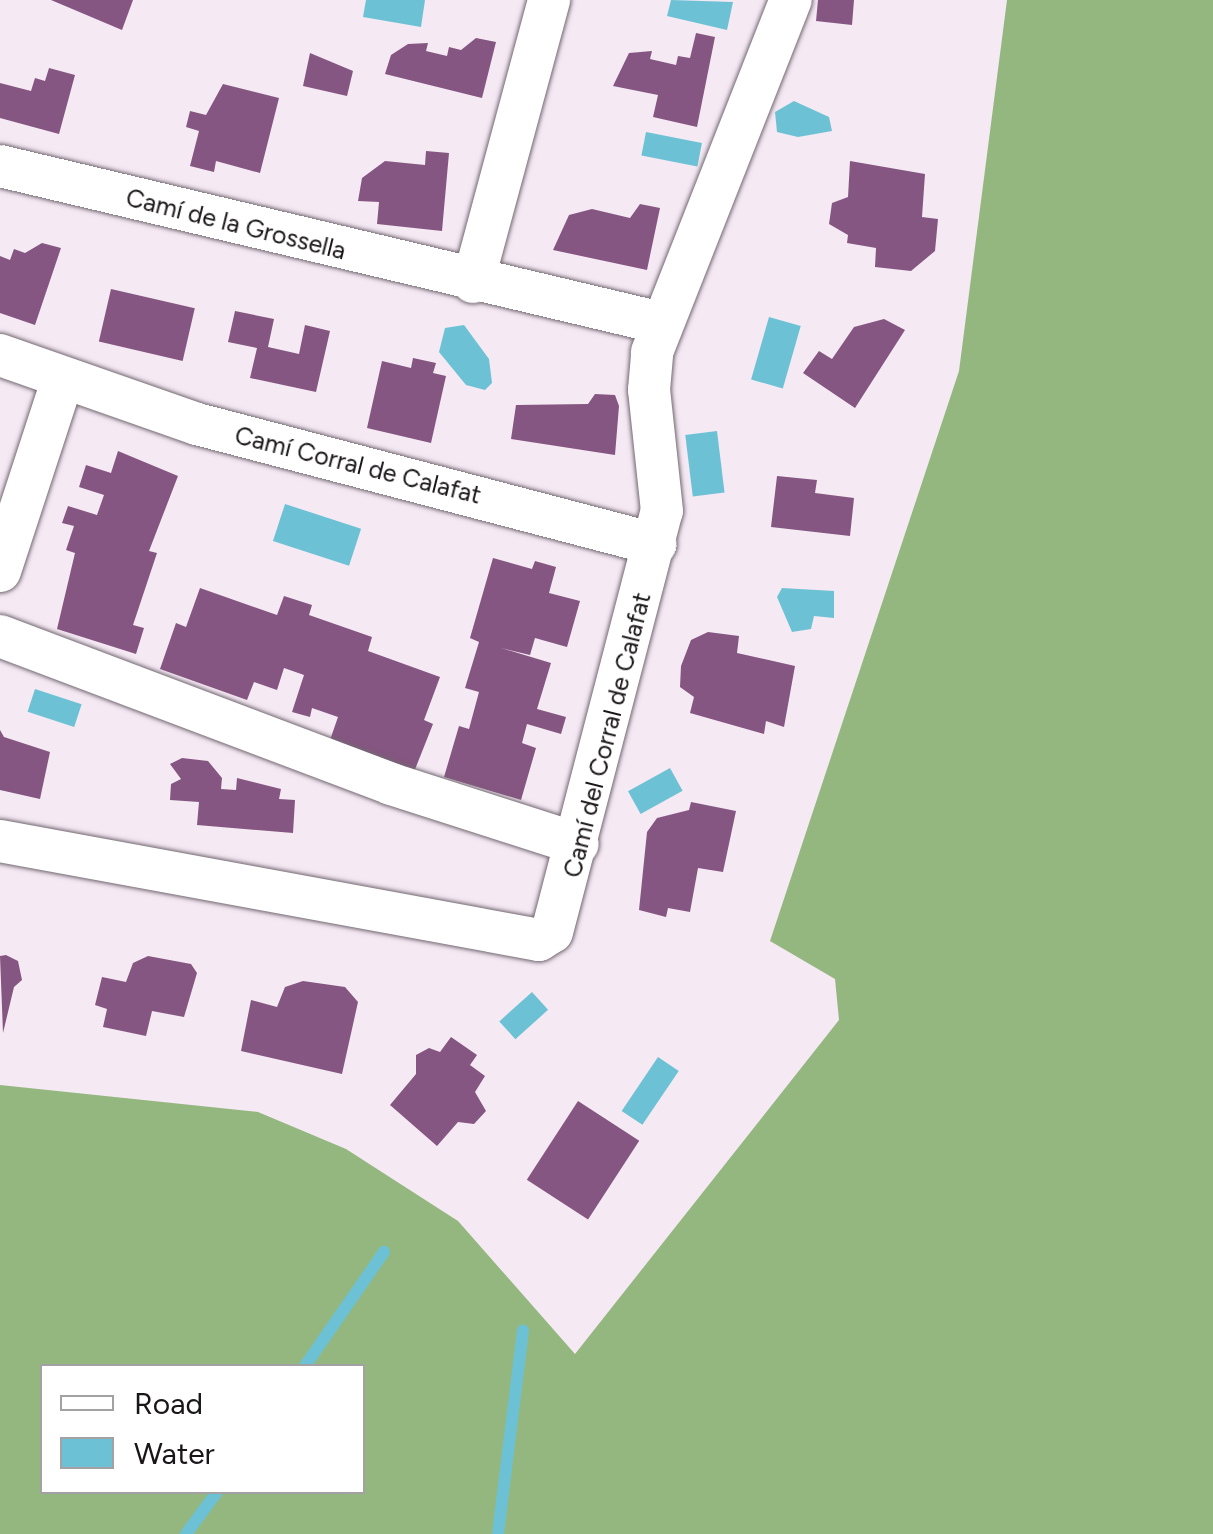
<!DOCTYPE html>
<html>
<head>
<meta charset="utf-8">
<style>
	body { margin:0 }
	#map { position:relative; width:1213px; height:1534px; overflow:hidden; background:#f5e9f4; font-family:Figtree,sans-serif }
	div>[style] { position:absolute }
	.forest>* { inset:0; background:#94b77f }
	.water>* { inset:0; background:#6cc2d4; transform-origin:0 0 }
	.stream>* { height:12px; margin:-6px; padding:0 6px; transform-origin:6px; border-radius:6px; background:#6cc2d4 }
	.building>* { inset:0; background:#855681; transform-origin:0 0 }
	.roads { filter:drop-shadow(0 0 2px #726871) drop-shadow(0 0 2px #726871) }
	.minor>* { height:42px; margin:-21px; padding:0 21px; transform-origin:21px; border-radius:21px; background:#fff }
	span { translate:-50% -50%; white-space:nowrap; text-align:center; line-height:1.15; -webkit-text-stroke:10px #fff; paint-order:stroke }
	.street-label { font-size:25px; color:#191518 }
	.legend { position:absolute; left:40px; top:1364px; width:325px; height:130px; box-sizing:border-box; background:#fff; border:2px solid #a3a1a3; margin:0; padding:12px 18px; list-style:none; font-size:30px; color:#191518 }
	.legend li { display:flex; align-items:center; gap:20px; height:50px }
	.legend b { width:50px; border:2px solid #a3a1a3 }
</style>
</head>
<body>
<div id="map">
	<div class="forest">
		<div style="clip-path:polygon(evenodd,1007px 0,1213px 0,1213px 1534px,0 1534px,0 1085px,258px 1112px,346px 1149px,458px 1221px,575px 1354px,839px 1020px,835px 979px,770px 941px,959px 371px,1007px 0,42px 1366px,362px 1366px,362px 1492px,42px 1492px,42px 1366px)"></div>
	</div>
	<div class="water">
		<div style="clip-path:polygon(366px 0,425px 0,421px 27px,363px 17px)"></div>
		<div style="clip-path:polygon(671px 0,733px 2px,727px 30px,667px 16px)"></div>
		<div style="clip-path:polygon(794px 101px,829px 117px,832px 131px,798px 137px,777px 132px,775px 112px)"></div>
		<div style="left:646px;top:132px;width:57px;height:24px;rotate:11deg"></div>
		<div style="left:769px;top:317px;width:33px;height:65px;rotate:16deg"></div>
		<div style="clip-path:polygon(464px 325px,489px 359px,492px 383px,485px 390px,466px 385px,439px 352px,445px 328px)"></div>
		<div style="left:717px;top:431px;width:62px;height:32px;rotate:83deg"></div>
		<div style="left:285px;top:504px;width:80px;height:39px;rotate:18deg"></div>
		<div style="clip-path:polygon(782px 588px,834px 591px,834px 618px,814px 616px,811px 629px,792px 632px,777px 597px)"></div>
		<div style="left:35px;top:689px;width:49px;height:24px;rotate:18deg"></div>
		<div style="left:670px;top:768px;width:26px;height:48px;rotate:61deg"></div>
		<div style="left:532px;top:992px;width:24px;height:44px;rotate:48deg"></div>
		<div style="left:658px;top:1057px;width:25px;height:65px;rotate:34deg"></div>
	</div>
	<div class="stream">
		<div style="left:305px;top:1366px;width:139px;rotate:-55.3deg"></div>
		<div style="left:186px;top:1534px;width:52px;rotate:-53.6deg"></div>
		<div style="left:498px;top:1534px;width:205px;rotate:-83deg"></div>
	</div>
	<div class="building">
		<div style="clip-path:polygon(51px 0,133px 0,122px 30px)"></div>
		<div style="clip-path:polygon(818px 0,854px 0,852px 25px,816px 21px)"></div>
		<div style="clip-path:polygon(696px 33px,715px 37px,697px 127px,653px 117px,658px 95px,613px 86px,629px 53px,652px 51px,650px 59px,676px 65px,678px 56px,690px 58px)"></div>
		<div style="clip-path:polygon(476px 38px,496px 42px,482px 98px,385px 74px,391px 55px,408px 44px,428px 43px,426px 51px,447px 56px,449px 47px,461px 50px)"></div>
		<div style="clip-path:polygon(310px 53px,353px 71px,347px 96px,303px 86px)"></div>
		<div style="clip-path:polygon(49px 68px,75px 75px,59px 134px,0 118px,0 83px,31px 91px,35px 78px,45px 81px)"></div>
		<div style="clip-path:polygon(223px 84px,279px 98px,260px 173px,216px 161px,214px 172px,190px 166px,199px 131px,186px 127px,190px 111px,206px 115px)"></div>
		<div style="clip-path:polygon(426px 151px,449px 153px,442px 231px,377px 224px,379px 202px,358px 201px,362px 178px,385px 161px,425px 165px)"></div>
		<div style="clip-path:polygon(850px 161px,925px 174px,922px 217px,938px 219px,935px 251px,911px 271px,875px 267px,876px 248px,847px 243px,848px 235px,829px 224px,832px 203px,848px 197px)"></div>
		<div style="clip-path:polygon(640px 204px,660px 208px,647px 270px,553px 250px,569px 215px,592px 209px,630px 218px)"></div>
		<div style="clip-path:polygon(42px 243px,61px 248px,35px 325px,0 313px,0 256px,10px 260px,14px 249px,25px 253px)"></div>
		<div style="left:111px;top:289px;width:86px;height:54px;rotate:13deg"></div>
		<div style="clip-path:polygon(235px 311px,274px 319px,268px 347px,299px 354px,305px 325px,330px 331px,316px 392px,250px 378px,257px 348px,228px 342px)"></div>
		<div style="clip-path:polygon(884px 319px,905px 330px,855px 408px,803px 373px,819px 351px,832px 359px,854px 327px)"></div>
		<div style="clip-path:polygon(413px 358px,436px 363px,433px 373px,446px 376px,431px 443px,367px 428px,382px 361px,411px 368px)"></div>
		<div style="clip-path:polygon(595px 394px,615px 395px,619px 406px,615px 455px,511px 439px,516px 405px,588px 404px)"></div>
		<div style="clip-path:polygon(118px 451px,178px 476px,149px 551px,157px 553px,133px 625px,144px 628px,136px 654px,57px 629px,75px 553px,66px 550px,74px 526px,62px 523px,68px 506px,97px 515px,104px 495px,79px 487px,86px 465px,111px 473px)"></div>
		<div style="clip-path:polygon(777px 476px,817px 480px,815px 493px,854px 498px,850px 536px,771px 527px)"></div>
		<div style="clip-path:polygon(493px 558px,532px 569px,535px 561px,556px 567px,549px 593px,580px 601px,567px 647px,535px 638px,530px 655px,501px 648px,551px 663px,537px 709px,566px 717px,561px 734px,527px 724px,522px 743px,536px 748px,521px 800px,444px 777px,459px 726px,469px 729px,479px 692px,465px 688px,479px 642px,470px 638px)"></div>
		<div style="clip-path:polygon(200px 588px,277px 615px,284px 596px,312px 605px,309px 615px,372px 637px,368px 651px,440px 677px,424px 720px,433px 724px,414px 772px,330px 740px,338px 717px,312px 708px,310px 717px,292px 712px,304px 675px,284px 668px,277px 690px,254px 682px,247px 700px,160px 669px,176px 623px,186px 627px)"></div>
		<div style="clip-path:polygon(708px 632px,739px 636px,737px 653px,795px 666px,784px 727px,766px 721px,764px 734px,690px 713px,694px 697px,680px 687px,681px 666px,691px 640px)"></div>
		<div style="clip-path:polygon(0 730px,4px 737px,50px 752px,40px 799px,0 790px)"></div>
		<div style="clip-path:polygon(182px 758px,208px 761px,222px 778px,221px 789px,236px 790px,237px 778px,281px 789px,279px 799px,295px 800px,293px 833px,197px 825px,199px 802px,170px 800px,171px 784px,181px 779px,170px 764px)"></div>
		<div style="clip-path:polygon(691px 802px,736px 811px,723px 872px,698px 868px,690px 912px,668px 908px,666px 917px,639px 910px,647px 832px,657px 818px,689px 810px)"></div>
		<div style="clip-path:polygon(6px 955px,18px 961px,22px 980px,14px 987px,3px 1033px,0 956px)"></div>
		<div style="clip-path:polygon(148px 956px,191px 964px,197px 973px,184px 1017px,152px 1011px,146px 1036px,103px 1027px,107px 1009px,95px 1005px,102px 977px,126px 982px,133px 963px)"></div>
		<div style="clip-path:polygon(303px 981px,345px 987px,358px 1002px,342px 1074px,241px 1051px,251px 1000px,277px 1007px,285px 987px)"></div>
		<div style="clip-path:polygon(451px 1037px,477px 1055px,470px 1065px,485px 1076px,475px 1092px,486px 1111px,474px 1124px,458px 1122px,437px 1146px,390px 1105px,416px 1074px,416px 1055px,429px 1048px,440px 1052px)"></div>
		<div style="left:578px;top:1101px;width:73px;height:94px;rotate:33deg"></div>
	</div>
	<div class="roads">
		<div class="minor">
			<div style="left:0;top:166px;width:679px;rotate:13.36deg"></div>
			<div style="left:473px;top:282px;width:292px;rotate:-74.9deg"></div>
			<div style="left:0;top:355px;width:209px;rotate:19.3deg"></div>
			<div style="left:197px;top:424px;width:474px;rotate:14.7deg"></div>
			<div style="left:0;top:571px;width:203px;rotate:-71.9deg"></div>
			<div style="left:0;top:636px;width:418px;rotate:20.7deg"></div>
			<div style="left:391px;top:784px;width:196px;rotate:17.8deg"></div>
			<div style="left:0;top:841px;width:548px;rotate:10.41deg"></div>
			<div style="left:539px;top:940px;width:15px;rotate:-32deg"></div>
			<div style="left:552px;top:932px;width:435px;rotate:-75.4deg"></div>
			<div style="left:662px;top:511px;width:122px;rotate:-96.1deg"></div>
			<div style="left:649px;top:390px;width:38px;rotate:-85deg"></div>
			<div style="left:652px;top:352px;width:378px;rotate:-68.5deg"></div>
		</div>
	</div>
	<div class="street-label">
		<span style="left:236px;top:224px;rotate:14deg">Camí de la Grossella</span>
		<span style="left:358px;top:465px;rotate:14deg">Camí Corral de Calafat</span>
		<span style="left:607px;top:735px;rotate:-76deg">Camí del Corral de Calafat</span>
	</div>
	<ul class="legend">
	<li><b style="height:12px;background:#fff"></b>Road</li>
	<li><b style="height:28px;background:#6cc2d4"></b>Water</li>
	</ul>
</div>
</body>
</html>
